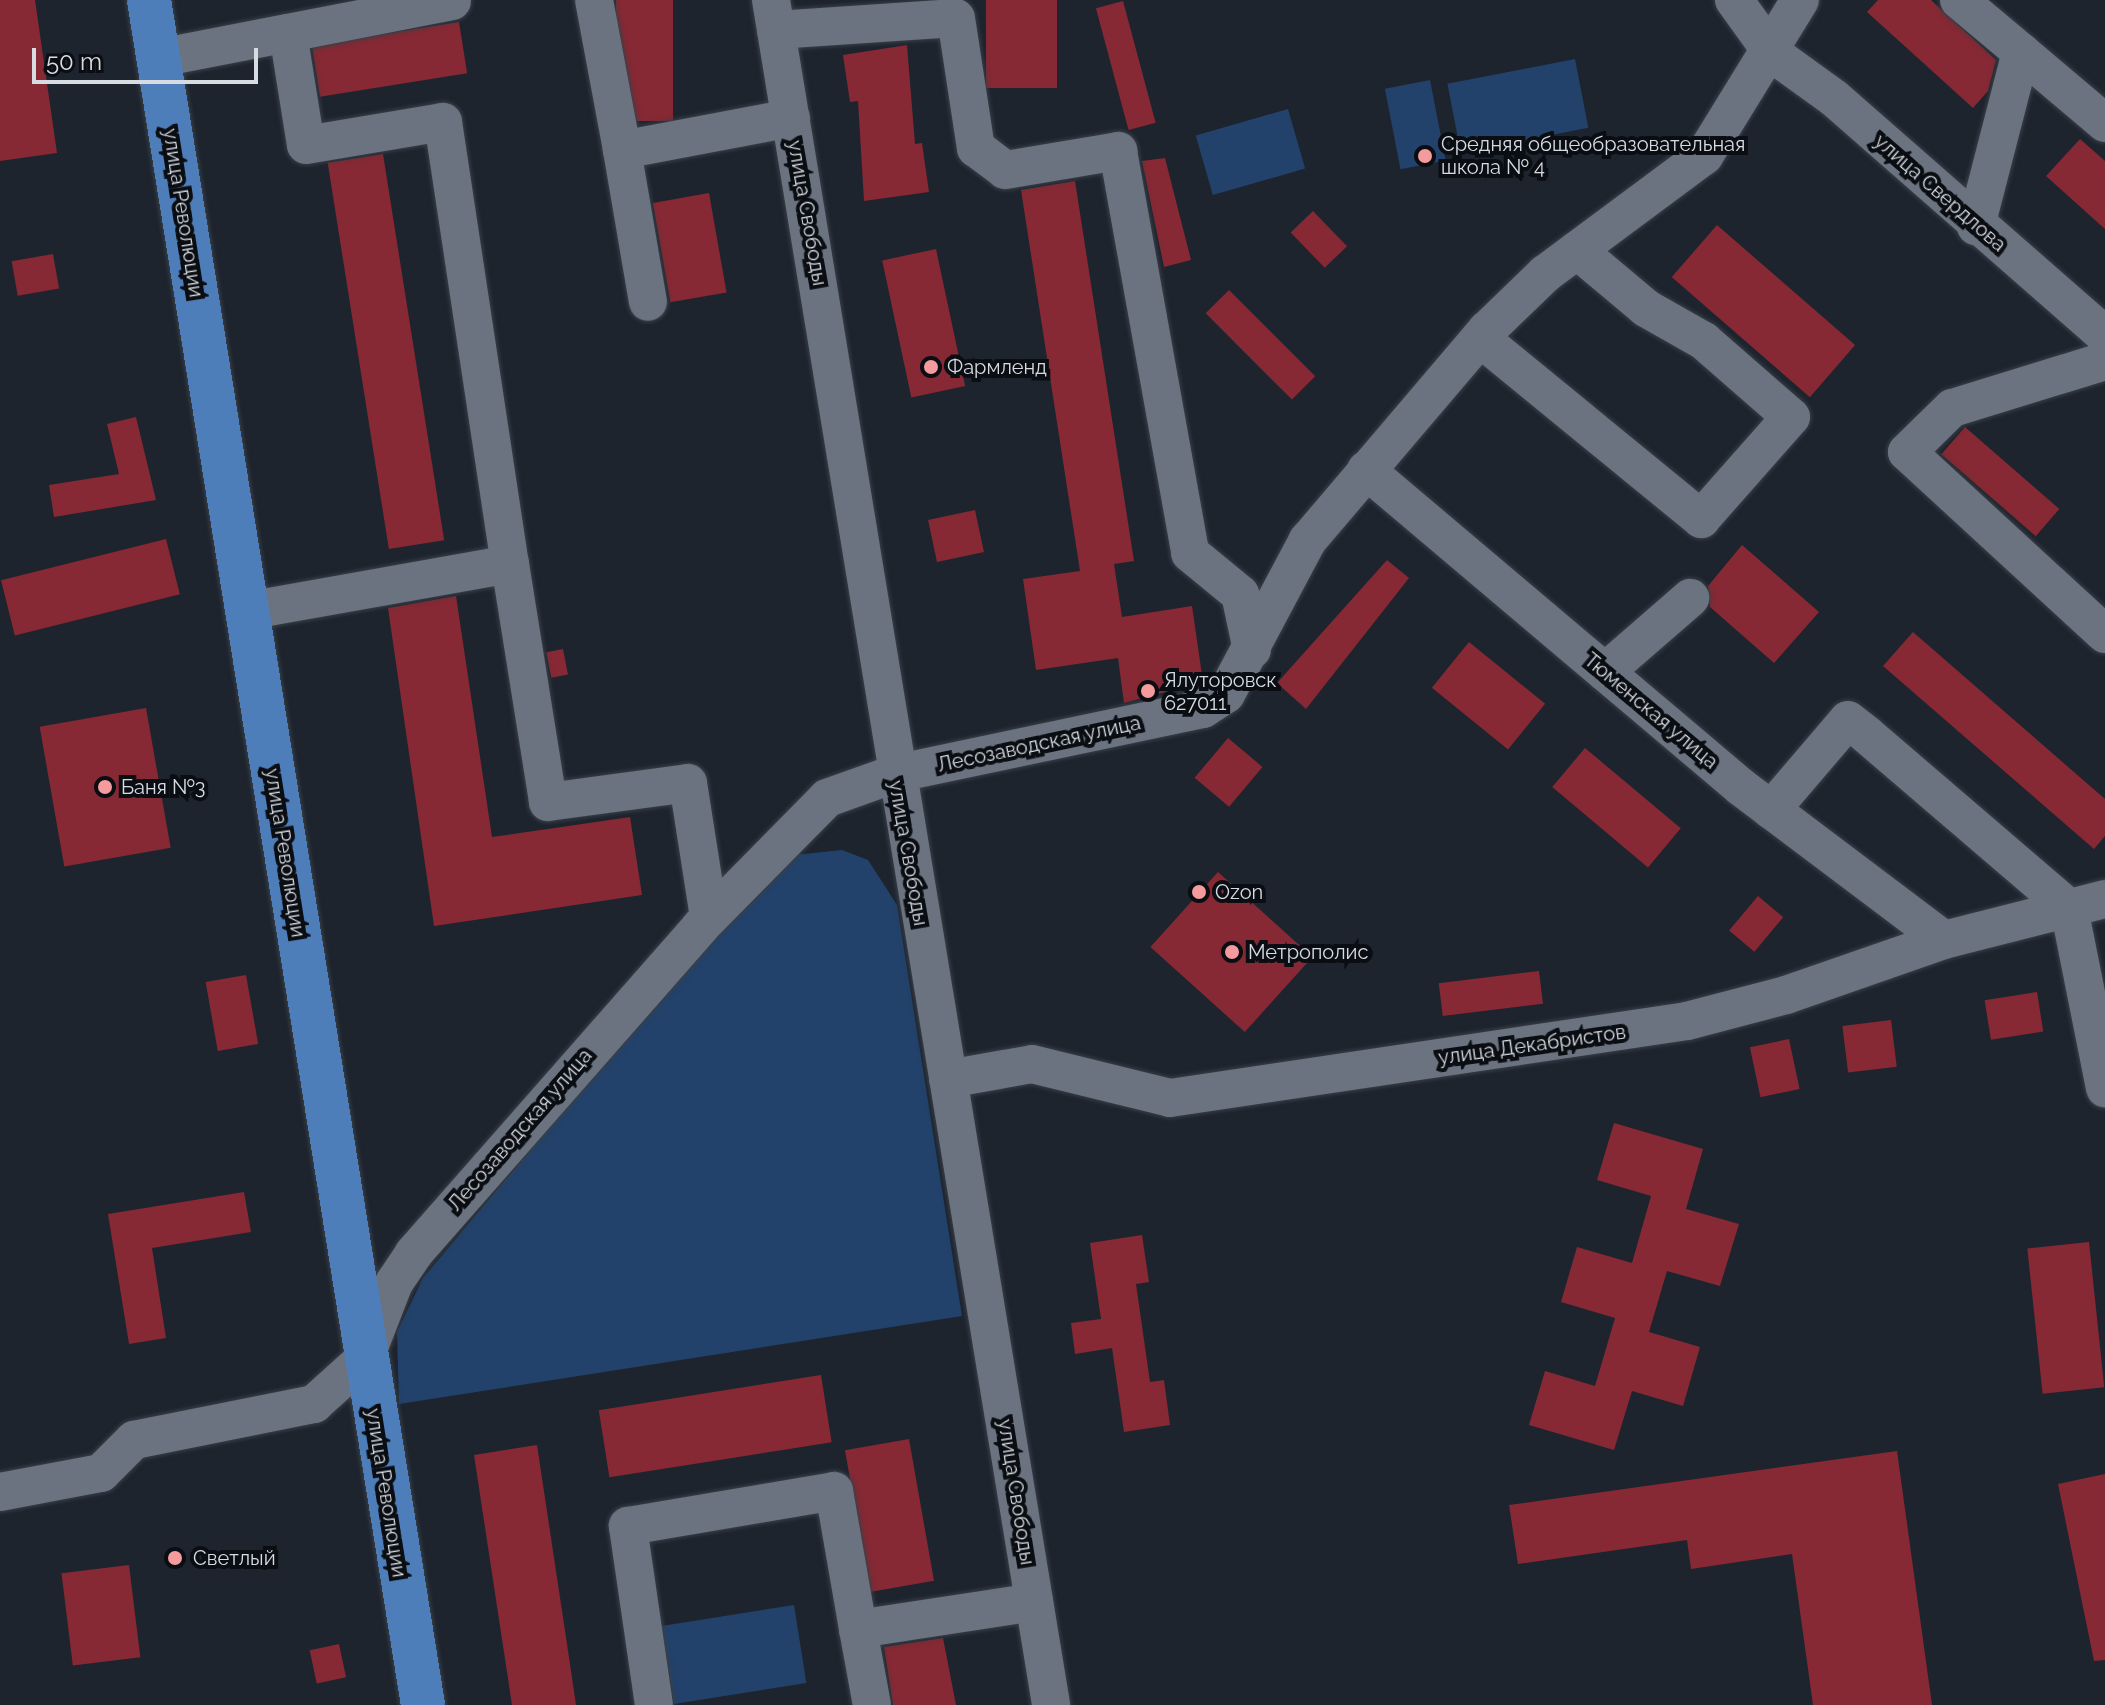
<!DOCTYPE html>
<html>
<head>
<meta charset="utf-8">
<style>
	body { margin:0 }
	#map { position:relative; width:2105px; height:1705px; overflow:hidden; background:#1d242e; font-family:Raleway,sans-serif }
	div>[style] { position:absolute }
	.green>* { inset:0; background:#22426b; transform-origin:0 0 }
	.building>* { inset:0; background:#862934; transform-origin:0 0 }
	.roads { filter:drop-shadow(0 0 2px #393f47) drop-shadow(0 0 2px #393f47) }
	.minor>* { height:38px; margin:-19px; padding:0 19px; transform-origin:19px; border-radius:19px; background:#6a737f }
	.major>* { height:44px; margin:-22px; padding:0 22px; transform-origin:22px; border-radius:22px; background:#4e7eba }
	.dots>* { width:22px; height:22px; translate:-50% -50%; box-sizing:border-box; border:4px solid #0a0d12; border-radius:50% }
	span { translate:-50% -50%; white-space:nowrap; text-align:center; line-height:1.15; -webkit-text-stroke:8px #0a0d12; paint-order:stroke }
	.poi-label { font-size:20px; color:#d7dce3 }
	.left { translate:0 -50%; text-align:left }
	.street-label { font-size:20px; color:#d7dce3 }
	.scale { position:absolute; left:32px; top:48px; width:226px; height:36px; box-sizing:border-box; border:4px solid #d7dce3; border-top:0; padding-left:10px; font-size:24px; line-height:28px; white-space:nowrap; color:#d7dce3; -webkit-text-stroke:6px #0a0d12; paint-order:stroke }
</style>
</head>
<body>
<div id="map">
	<div class="green">
		<div style="left:1575px;top:59px;width:70px;height:130px;rotate:79deg"></div>
		<div style="left:1430px;top:80px;width:82px;height:46px;rotate:79deg"></div>
		<div style="left:1288px;top:109px;width:62px;height:96px;rotate:74deg"></div>
		<div style="clip-path:polygon(842px 850px,868px 860px,897px 905px,962px 1316px,399px 1404px,397px 1332px,423px 1278px,725px 918px,794px 855px)"></div>
		<div style="left:794px;top:1605px;width:79px;height:134px;rotate:81deg"></div>
	</div>
	<div class="building">
		<div style="clip-path:polygon(0 0,35px 0,57px 153px,0 161px)"></div>
		<div style="left:616px;top:0;width:57px;height:121px"></div>
		<div style="left:986px;top:0;width:71px;height:88px"></div>
		<div style="clip-path:polygon(1878px 0,1931px 0,1996px 60px,1988px 91px,1973px 108px,1867px 12px)"></div>
		<div style="left:1123px;top:1px;width:126px;height:28px;rotate:75deg"></div>
		<div style="left:459px;top:22px;width:52px;height:149px;rotate:81deg"></div>
		<div style="clip-path:polygon(907px 45px,915px 144px,922px 143px,929px 192px,864px 201px,858px 101px,850px 102px,843px 55px)"></div>
		<div style="clip-path:polygon(2080px 139px,2105px 161px,2105px 229px,2046px 176px)"></div>
		<div style="left:383px;top:154px;width:391px;height:56px;rotate:81deg"></div>
		<div style="clip-path:polygon(1165px 158px,1191px 260px,1164px 267px,1142px 161px)"></div>
		<div style="clip-path:polygon(1075px 181px,1134px 561px,1114px 564px,1122px 617px,1192px 606px,1203px 682px,1124px 703px,1118px 658px,1036px 670px,1023px 579px,1080px 571px,1021px 190px)"></div>
		<div style="left:709px;top:193px;width:101px;height:57px;rotate:80deg"></div>
		<div style="left:1313px;top:211px;width:49px;height:31px;rotate:46deg"></div>
		<div style="left:1717px;top:225px;width:183px;height:69px;rotate:41deg"></div>
		<div style="left:936px;top:249px;width:140px;height:55px;rotate:78deg"></div>
		<div style="left:53px;top:254px;width:35px;height:42px;rotate:80deg"></div>
		<div style="left:1229px;top:290px;width:122px;height:33px;rotate:45deg"></div>
		<div style="clip-path:polygon(136px 417px,156px 500px,54px 517px,49px 485px,119px 474px,107px 424px)"></div>
		<div style="left:1965px;top:427px;width:125px;height:36px;rotate:41deg"></div>
		<div style="left:975px;top:510px;width:43px;height:48px;rotate:78deg"></div>
		<div style="left:166px;top:539px;width:57px;height:170px;rotate:76deg"></div>
		<div style="clip-path:polygon(1742px 545px,1819px 612px,1774px 663px,1710px 607px,1708px 586px)"></div>
		<div style="clip-path:polygon(1387px 560px,1409px 578px,1306px 709px,1277px 683px)"></div>
		<div style="clip-path:polygon(456px 596px,492px 837px,630px 817px,642px 895px,434px 926px,388px 608px)"></div>
		<div style="clip-path:polygon(1913px 632px,2105px 799px,2105px 836px,2094px 849px,1883px 666px)"></div>
		<div style="left:1469px;top:642px;width:98px;height:59px;rotate:39deg"></div>
		<div style="left:563px;top:649px;width:26px;height:17px;rotate:79deg"></div>
		<div style="left:146px;top:708px;width:142px;height:108px;rotate:80deg"></div>
		<div style="left:1228px;top:738px;width:45px;height:52px;rotate:40deg"></div>
		<div style="left:1585px;top:748px;width:125px;height:51px;rotate:40deg"></div>
		<div style="left:1218px;top:872px;width:127px;height:101px;rotate:42deg"></div>
		<div style="left:1758px;top:896px;width:33px;height:45px;rotate:40deg"></div>
		<div style="left:1539px;top:971px;width:33px;height:101px;rotate:83deg"></div>
		<div style="left:246px;top:975px;width:70px;height:41px;rotate:80deg"></div>
		<div style="left:2037px;top:992px;width:40px;height:53px;rotate:81deg"></div>
		<div style="left:1891px;top:1020px;width:47px;height:49px;rotate:83deg"></div>
		<div style="left:1789px;top:1039px;width:51px;height:40px;rotate:78deg"></div>
		<div style="clip-path:polygon(1614px 1123px,1703px 1149px,1686px 1209px,1739px 1224px,1720px 1286px,1667px 1271px,1649px 1332px,1700px 1347px,1683px 1406px,1632px 1391px,1614px 1450px,1529px 1425px,1545px 1371px,1595px 1386px,1615px 1318px,1561px 1302px,1577px 1247px,1632px 1263px,1651px 1196px,1597px 1180px)"></div>
		<div style="clip-path:polygon(244px 1192px,251px 1232px,152px 1248px,166px 1338px,129px 1344px,108px 1214px)"></div>
		<div style="clip-path:polygon(1142px 1235px,1149px 1282px,1136px 1284px,1150px 1382px,1164px 1380px,1170px 1425px,1124px 1432px,1112px 1348px,1075px 1354px,1071px 1323px,1101px 1319px,1090px 1243px)"></div>
		<div style="left:2089px;top:1242px;width:146px;height:62px;rotate:84deg"></div>
		<div style="left:821px;top:1375px;width:68px;height:225px;rotate:81deg"></div>
		<div style="left:909px;top:1439px;width:144px;height:65px;rotate:80deg"></div>
		<div style="clip-path:polygon(537px 1445px,567px 1644px,576px 1705px,512px 1705px,474px 1455px)"></div>
		<div style="clip-path:polygon(1897px 1451px,1932px 1705px,1813px 1705px,1792px 1554px,1691px 1569px,1687px 1540px,1518px 1564px,1509px 1505px)"></div>
		<div style="clip-path:polygon(2105px 1474px,2105px 1660px,2094px 1661px,2058px 1484px)"></div>
		<div style="left:129px;top:1565px;width:93px;height:68px;rotate:83deg"></div>
		<div style="clip-path:polygon(943px 1638px,956px 1705px,893px 1705px,884px 1647px)"></div>
		<div style="left:339px;top:1644px;width:34px;height:30px;rotate:78deg"></div>
	</div>
	<div class="roads">
		<div class="minor">
			<div style="left:594px;top:0;width:153px;rotate:79.4deg"></div>
			<div style="left:622px;top:150px;width:172px;rotate:-10.7deg"></div>
			<div style="left:771px;top:0;width:1728px;rotate:80.67deg"></div>
			<div style="left:1734px;top:0;width:67px;rotate:54.2deg"></div>
			<div style="left:1773px;top:54px;width:75px;rotate:35.8deg"></div>
			<div style="left:1834px;top:98px;width:360px;rotate:41.2deg"></div>
			<div style="left:1959px;top:0;width:81px;rotate:40deg"></div>
			<div style="left:2021px;top:52px;width:180px;rotate:104.5deg"></div>
			<div style="left:776px;top:30px;width:180px;rotate:-3.8deg"></div>
			<div style="left:956px;top:18px;width:132px;rotate:81.3deg"></div>
			<div style="left:976px;top:148px;width:36px;rotate:37deg"></div>
			<div style="left:1005px;top:170px;width:115px;rotate:-9.5deg"></div>
			<div style="left:1118px;top:151px;width:408px;rotate:79.8deg"></div>
			<div style="left:1190px;top:553px;width:65px;rotate:39.4deg"></div>
			<div style="left:1240px;top:594px;width:57px;rotate:77.9deg"></div>
			<div style="left:288px;top:33px;width:167px;rotate:-11deg"></div>
			<div style="left:2021px;top:52px;width:110px;rotate:40.2deg"></div>
			<div style="left:159px;top:58px;width:131px;rotate:-11deg"></div>
			<div style="left:288px;top:33px;width:113px;rotate:80.9deg"></div>
			<div style="left:306px;top:145px;width:139px;rotate:-9.5deg"></div>
			<div style="left:443px;top:122px;width:447px;rotate:81.4deg"></div>
			<div style="left:622px;top:150px;width:154px;rotate:80.3deg"></div>
			<div style="left:1480px;top:338px;width:286px;rotate:39.3deg"></div>
			<div style="left:1701px;top:519px;width:136px;rotate:-48.6deg"></div>
			<div style="left:1791px;top:417px;width:116px;rotate:-138.9deg"></div>
			<div style="left:1704px;top:341px;width:67px;rotate:-150.4deg"></div>
			<div style="left:1646px;top:308px;width:90px;rotate:-140deg"></div>
			<div style="left:2105px;top:361px;width:160px;rotate:162.9deg"></div>
			<div style="left:1952px;top:408px;width:63px;rotate:135.6deg"></div>
			<div style="left:1907px;top:452px;width:269px;rotate:42.6deg"></div>
			<div style="left:1366px;top:470px;width:491px;rotate:40.2deg"></div>
			<div style="left:1741px;top:787px;width:254px;rotate:37deg"></div>
			<div style="left:246px;top:611px;width:268px;rotate:-10.1deg"></div>
			<div style="left:510px;top:564px;width:241px;rotate:80.9deg"></div>
			<div style="left:548px;top:802px;width:141px;rotate:-7.7deg"></div>
			<div style="left:688px;top:783px;width:136px;rotate:81.1deg"></div>
			<div style="left:1605px;top:672px;width:113px;rotate:-41deg"></div>
			<div style="left:1771px;top:810px;width:118px;rotate:-49.5deg"></div>
			<div style="left:1848px;top:720px;width:24px;rotate:38deg"></div>
			<div style="left:1867px;top:735px;width:266px;rotate:40.6deg"></div>
			<div style="left:2069px;top:908px;width:184px;rotate:78.7deg"></div>
			<div style="left:948px;top:1079px;width:85px;rotate:-10.1deg"></div>
			<div style="left:1032px;top:1064px;width:142px;rotate:13.8deg"></div>
			<div style="left:1170px;top:1098px;width:523px;rotate:-8.47deg"></div>
			<div style="left:1687px;top:1021px;width:102px;rotate:-14.7deg"></div>
			<div style="left:1786px;top:995px;width:167px;rotate:-19.2deg"></div>
			<div style="left:1944px;top:940px;width:166px;rotate:-14.3deg"></div>
			<div style="left:0;top:1492px;width:103px;rotate:-10.7deg"></div>
			<div style="left:101px;top:1473px;width:47px;rotate:-45deg"></div>
			<div style="left:134px;top:1440px;width:184px;rotate:-11.3deg"></div>
			<div style="left:314px;top:1404px;width:69px;rotate:-42deg"></div>
			<div style="left:365px;top:1358px;width:80px;rotate:-68.9deg"></div>
			<div style="left:394px;top:1283px;width:36px;rotate:-56deg"></div>
			<div style="left:414px;top:1253px;width:434px;rotate:-48.7deg"></div>
			<div style="left:700px;top:927px;width:181px;rotate:-45.4deg"></div>
			<div style="left:827px;top:798px;width:71px;rotate:-19.7deg"></div>
			<div style="left:894px;top:774px;width:316px;rotate:-11.9deg"></div>
			<div style="left:1203px;top:709px;width:27px;rotate:-33deg"></div>
			<div style="left:1226px;top:694px;width:174px;rotate:-62deg"></div>
			<div style="left:1308px;top:540px;width:276px;rotate:-49.6deg"></div>
			<div style="left:1487px;top:330px;width:81px;rotate:-44deg"></div>
			<div style="left:1545px;top:274px;width:198px;rotate:-36.6deg"></div>
			<div style="left:1704px;top:156px;width:183px;rotate:-58.4deg"></div>
			<div style="left:858px;top:1629px;width:77px;rotate:79.6deg"></div>
			<div style="left:654px;top:1705px;width:181px;rotate:-98.3deg"></div>
			<div style="left:628px;top:1526px;width:209px;rotate:-9.6deg"></div>
			<div style="left:834px;top:1491px;width:140px;rotate:80.1deg"></div>
			<div style="left:858px;top:1629px;width:178px;rotate:-8.7deg"></div>
		</div>
		<div class="major">
			<div style="left:149px;top:0;width:1727px;rotate:80.87deg"></div>
		</div>
	</div>
	<div class="dots">
		<div style="left:1425px;top:156px;background:#f59b9e"></div>
		<div style="left:931px;top:367px;background:#f59b9e"></div>
		<div style="left:1148px;top:691px;background:#f59b9e"></div>
		<div style="left:105px;top:787px;background:#f59b9e"></div>
		<div style="left:1199px;top:892px;background:#f59b9e"></div>
		<div style="left:1232px;top:952px;background:#f59b9e"></div>
		<div style="left:175px;top:1558px;background:#f59b9e"></div>
	</div>
	<div class="poi-label">
		<span class="left" style="left:1441px;top:156px">Средняя общеобразовательная<br>школа № 4</span>
		<span class="left" style="left:947px;top:367px">Фармленд</span>
		<span class="left" style="left:1164px;top:692px">Ялуторовск<br>627011</span>
		<span class="left" style="left:121px;top:787px">Баня №3</span>
		<span class="left" style="left:1215px;top:892px">Ozon</span>
		<span class="left" style="left:1248px;top:952px">Метрополис</span>
		<span class="left" style="left:193px;top:1558px">Светлый</span>
	</div>
	<div class="street-label">
		<span style="left:1940px;top:193px;rotate:41deg">улица Свердлова</span>
		<span style="left:183px;top:213px;rotate:81deg">улица Революции</span>
		<span style="left:807px;top:213px;rotate:80deg">улица Свободы</span>
		<span style="left:1651px;top:711px;rotate:40deg">Тюменская улица</span>
		<span style="left:1039px;top:744px;rotate:-12deg">Лесозаводская улица</span>
		<span style="left:285px;top:853px;rotate:81deg">улица Революции</span>
		<span style="left:908px;top:853px;rotate:80deg">улица Свободы</span>
		<span style="left:1532px;top:1045px;rotate:-8deg">улица Декабристов</span>
		<span style="left:520px;top:1130px;rotate:-49deg">Лесозаводская улица</span>
		<span style="left:1016px;top:1492px;rotate:81deg">улица Свободы</span>
		<span style="left:386px;top:1493px;rotate:81deg">улица Революции</span>
	</div>
	<div class="scale">50 m</div>
</div>
</body>
</html>
